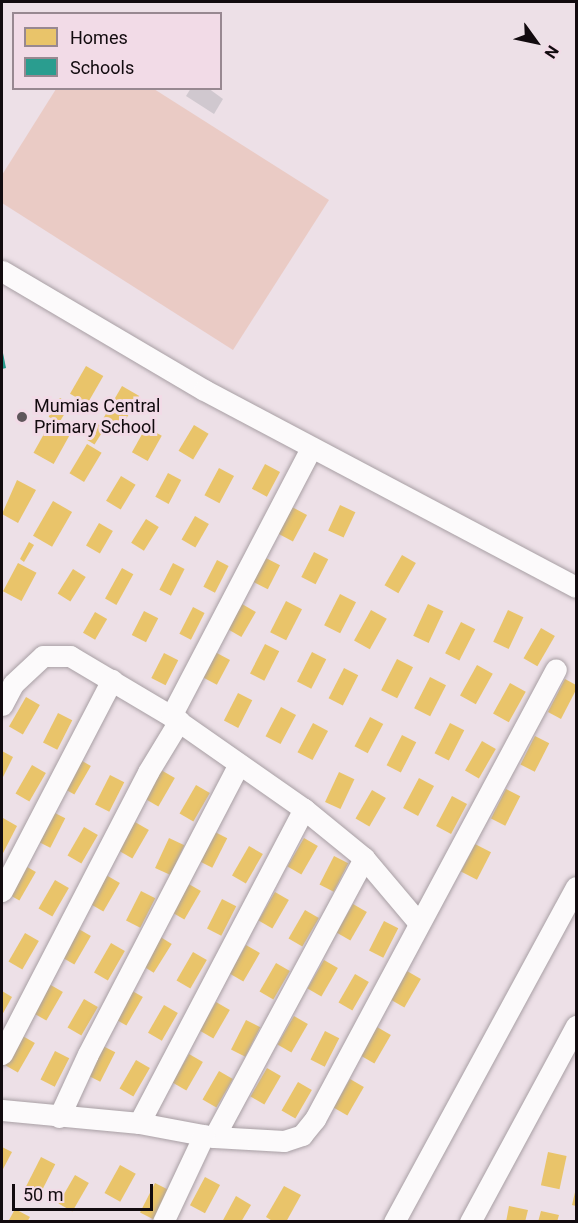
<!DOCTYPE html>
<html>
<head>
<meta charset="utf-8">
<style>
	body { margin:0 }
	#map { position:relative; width:578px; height:1223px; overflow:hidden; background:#ede0e7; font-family:Roboto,sans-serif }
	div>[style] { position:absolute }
	.green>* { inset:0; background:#eacbc5 }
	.homes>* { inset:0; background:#e9c46a; transform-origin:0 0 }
	.schools>* { inset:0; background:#2a9d8f }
	.building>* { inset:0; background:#d0c8cf }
	.roads { filter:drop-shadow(0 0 2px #a89fa4) drop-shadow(0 0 2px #a89fa4) }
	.minor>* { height:21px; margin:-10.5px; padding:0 10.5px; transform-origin:10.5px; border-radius:10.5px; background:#fcfafb }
	.dots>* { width:16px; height:16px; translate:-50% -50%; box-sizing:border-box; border:3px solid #f2dbe7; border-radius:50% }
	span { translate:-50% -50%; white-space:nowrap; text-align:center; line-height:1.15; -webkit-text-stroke:6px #f2dbe7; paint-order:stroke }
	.poi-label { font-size:18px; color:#120b0f }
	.left { translate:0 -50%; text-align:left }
	.frame { position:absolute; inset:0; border:3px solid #120b0f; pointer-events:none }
	.legend { position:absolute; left:12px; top:12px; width:210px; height:78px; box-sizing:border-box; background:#f2dbe7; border:2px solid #988891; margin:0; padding:8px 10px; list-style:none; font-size:18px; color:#120b0f }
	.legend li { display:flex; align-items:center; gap:12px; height:30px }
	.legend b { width:30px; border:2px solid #988891 }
	.north { position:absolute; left:506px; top:12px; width:60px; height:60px; -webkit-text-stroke:4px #f2dbe7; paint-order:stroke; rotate:123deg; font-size:16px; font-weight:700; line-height:24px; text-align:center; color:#120b0f }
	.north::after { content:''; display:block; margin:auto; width:21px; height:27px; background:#120b0f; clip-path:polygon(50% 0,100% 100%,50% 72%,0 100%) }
	.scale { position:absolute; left:12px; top:1184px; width:141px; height:27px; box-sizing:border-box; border:3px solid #120b0f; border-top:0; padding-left:8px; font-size:18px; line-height:21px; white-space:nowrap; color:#120b0f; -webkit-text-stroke:4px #f2dbe7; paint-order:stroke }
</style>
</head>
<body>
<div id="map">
	<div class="green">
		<div style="clip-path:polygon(56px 89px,154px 89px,329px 200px,233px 350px,2px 203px,2px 175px)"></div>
	</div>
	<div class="homes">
		<div style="left:86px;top:366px;width:20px;height:32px;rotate:30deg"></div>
		<div style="left:122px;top:386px;width:20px;height:37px;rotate:30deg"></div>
		<div style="left:60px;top:398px;width:12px;height:22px;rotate:31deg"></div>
		<div style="left:98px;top:422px;width:9px;height:21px;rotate:32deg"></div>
		<div style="left:50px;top:423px;width:23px;height:34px;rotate:29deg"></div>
		<div style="left:194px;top:425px;width:17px;height:30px;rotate:31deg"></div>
		<div style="left:146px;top:427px;width:18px;height:29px;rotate:29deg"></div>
		<div style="left:87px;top:444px;width:17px;height:34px;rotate:31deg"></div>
		<div style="left:265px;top:464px;width:17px;height:28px;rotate:28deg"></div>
		<div style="left:219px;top:468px;width:17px;height:31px;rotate:28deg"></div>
		<div style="left:168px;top:473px;width:15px;height:27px;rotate:28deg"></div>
		<div style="left:121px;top:476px;width:17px;height:29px;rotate:31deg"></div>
		<div style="clip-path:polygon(17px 480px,36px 490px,18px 523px,2px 514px)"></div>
		<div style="left:53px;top:501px;width:22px;height:40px;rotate:30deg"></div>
		<div style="left:340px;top:505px;width:17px;height:28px;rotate:25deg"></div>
		<div style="left:292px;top:507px;width:17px;height:30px;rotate:28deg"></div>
		<div style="left:195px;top:516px;width:16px;height:27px;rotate:30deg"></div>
		<div style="left:146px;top:519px;width:15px;height:28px;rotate:32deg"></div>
		<div style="left:99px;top:523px;width:16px;height:26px;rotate:30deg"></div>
		<div style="clip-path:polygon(29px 542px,34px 545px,24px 562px,20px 559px)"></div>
		<div style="left:314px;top:552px;width:16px;height:28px;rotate:27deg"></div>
		<div style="left:402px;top:555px;width:16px;height:35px;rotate:30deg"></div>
		<div style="left:264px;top:557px;width:18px;height:27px;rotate:27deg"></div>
		<div style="left:217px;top:560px;width:13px;height:30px;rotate:27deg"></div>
		<div style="left:18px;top:563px;width:21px;height:32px;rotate:28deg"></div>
		<div style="left:173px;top:563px;width:13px;height:30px;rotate:27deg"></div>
		<div style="left:122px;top:568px;width:13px;height:35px;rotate:29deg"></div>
		<div style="left:73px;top:569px;width:15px;height:29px;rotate:32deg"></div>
		<div style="left:340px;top:594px;width:18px;height:35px;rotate:27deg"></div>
		<div style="left:286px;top:601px;width:18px;height:35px;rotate:27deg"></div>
		<div style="left:242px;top:604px;width:16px;height:29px;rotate:30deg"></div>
		<div style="left:428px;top:604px;width:17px;height:35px;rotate:25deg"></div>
		<div style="left:193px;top:607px;width:13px;height:30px;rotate:27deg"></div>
		<div style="left:371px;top:610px;width:18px;height:35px;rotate:29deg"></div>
		<div style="left:508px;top:610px;width:17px;height:35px;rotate:25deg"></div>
		<div style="left:144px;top:611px;width:16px;height:27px;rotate:27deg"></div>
		<div style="left:95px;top:612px;width:14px;height:24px;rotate:30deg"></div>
		<div style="left:461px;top:622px;width:16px;height:35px;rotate:27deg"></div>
		<div style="left:541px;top:628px;width:16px;height:35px;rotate:30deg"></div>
		<div style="left:265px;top:644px;width:16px;height:33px;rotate:27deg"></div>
		<div style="left:215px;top:652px;width:17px;height:28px;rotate:28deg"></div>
		<div style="left:312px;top:652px;width:16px;height:33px;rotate:27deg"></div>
		<div style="left:164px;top:653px;width:16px;height:28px;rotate:27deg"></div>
		<div style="left:397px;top:659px;width:18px;height:35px;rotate:27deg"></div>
		<div style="left:477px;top:665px;width:18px;height:35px;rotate:29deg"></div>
		<div style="left:344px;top:668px;width:16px;height:34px;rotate:27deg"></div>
		<div style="left:430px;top:677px;width:18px;height:35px;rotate:27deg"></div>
		<div style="clip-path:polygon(565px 679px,576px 685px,576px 690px,561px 719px,548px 712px)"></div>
		<div style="left:510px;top:683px;width:18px;height:35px;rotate:29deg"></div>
		<div style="left:238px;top:693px;width:16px;height:31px;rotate:27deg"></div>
		<div style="left:26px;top:697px;width:16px;height:34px;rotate:30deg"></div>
		<div style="left:281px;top:707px;width:17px;height:33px;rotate:28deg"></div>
		<div style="left:58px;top:713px;width:16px;height:33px;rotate:27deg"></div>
		<div style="left:370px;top:717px;width:15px;height:33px;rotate:28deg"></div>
		<div style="left:313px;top:723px;width:17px;height:33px;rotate:28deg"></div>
		<div style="left:450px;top:723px;width:16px;height:34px;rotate:27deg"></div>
		<div style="left:402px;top:735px;width:16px;height:34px;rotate:27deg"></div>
		<div style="left:535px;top:736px;width:16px;height:32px;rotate:27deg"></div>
		<div style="left:482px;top:741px;width:16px;height:34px;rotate:30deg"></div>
		<div style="clip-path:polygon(2px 751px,13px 757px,2px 779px)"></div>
		<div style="left:77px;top:758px;width:16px;height:33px;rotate:30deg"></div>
		<div style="left:32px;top:765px;width:16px;height:33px;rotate:30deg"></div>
		<div style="left:161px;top:770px;width:16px;height:33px;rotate:30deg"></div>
		<div style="left:339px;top:772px;width:17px;height:33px;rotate:25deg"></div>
		<div style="left:110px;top:775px;width:16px;height:33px;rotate:27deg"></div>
		<div style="left:419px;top:778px;width:17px;height:34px;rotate:28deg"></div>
		<div style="left:196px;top:785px;width:16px;height:33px;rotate:30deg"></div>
		<div style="left:506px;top:789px;width:16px;height:33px;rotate:27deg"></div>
		<div style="left:372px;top:790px;width:16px;height:33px;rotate:30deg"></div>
		<div style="left:452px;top:796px;width:17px;height:34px;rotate:28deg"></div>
		<div style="left:51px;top:811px;width:16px;height:33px;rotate:27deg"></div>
		<div style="clip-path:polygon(3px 818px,17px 826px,2px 855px,2px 821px)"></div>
		<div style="left:135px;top:822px;width:16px;height:33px;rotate:30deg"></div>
		<div style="left:84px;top:827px;width:16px;height:33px;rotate:30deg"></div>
		<div style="left:213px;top:831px;width:16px;height:33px;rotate:27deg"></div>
		<div style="left:169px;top:838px;width:17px;height:33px;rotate:25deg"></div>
		<div style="left:304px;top:838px;width:16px;height:33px;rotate:30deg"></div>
		<div style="left:475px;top:844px;width:18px;height:31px;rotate:27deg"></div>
		<div style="left:249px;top:846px;width:16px;height:34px;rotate:30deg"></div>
		<div style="left:334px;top:856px;width:16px;height:32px;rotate:27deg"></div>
		<div style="left:22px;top:864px;width:16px;height:33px;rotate:30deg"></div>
		<div style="left:106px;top:875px;width:16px;height:33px;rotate:30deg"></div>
		<div style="left:55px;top:880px;width:16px;height:33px;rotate:30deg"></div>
		<div style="left:187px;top:883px;width:16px;height:33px;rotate:30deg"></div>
		<div style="left:141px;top:891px;width:16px;height:33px;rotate:27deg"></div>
		<div style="left:275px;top:892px;width:16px;height:33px;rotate:30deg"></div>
		<div style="left:222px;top:899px;width:16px;height:33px;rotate:27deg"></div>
		<div style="left:353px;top:904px;width:16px;height:33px;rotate:30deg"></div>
		<div style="left:305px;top:910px;width:16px;height:33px;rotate:30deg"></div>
		<div style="left:384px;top:921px;width:16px;height:33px;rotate:27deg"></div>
		<div style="left:77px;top:928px;width:16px;height:33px;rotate:30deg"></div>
		<div style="left:25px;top:933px;width:16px;height:33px;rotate:30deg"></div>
		<div style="left:159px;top:936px;width:15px;height:34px;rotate:32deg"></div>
		<div style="left:111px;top:943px;width:16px;height:34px;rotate:30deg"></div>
		<div style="left:246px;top:945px;width:16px;height:33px;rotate:30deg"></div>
		<div style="left:193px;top:952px;width:16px;height:33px;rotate:30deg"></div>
		<div style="left:324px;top:960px;width:16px;height:33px;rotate:30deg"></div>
		<div style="left:276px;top:963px;width:16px;height:33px;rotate:30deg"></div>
		<div style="left:407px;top:971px;width:16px;height:33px;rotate:30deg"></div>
		<div style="left:355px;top:974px;width:16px;height:33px;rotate:30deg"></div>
		<div style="left:49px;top:984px;width:16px;height:33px;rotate:30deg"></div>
		<div style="left:129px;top:989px;width:16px;height:33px;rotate:30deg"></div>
		<div style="clip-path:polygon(2px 991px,12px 997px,2px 1015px)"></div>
		<div style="left:84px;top:999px;width:16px;height:33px;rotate:30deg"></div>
		<div style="left:216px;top:1002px;width:16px;height:33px;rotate:30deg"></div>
		<div style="left:164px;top:1005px;width:16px;height:32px;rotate:30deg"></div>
		<div style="left:294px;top:1016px;width:16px;height:33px;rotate:30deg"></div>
		<div style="left:246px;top:1020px;width:16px;height:33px;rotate:27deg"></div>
		<div style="left:377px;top:1027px;width:16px;height:33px;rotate:30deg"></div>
		<div style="left:325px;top:1031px;width:16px;height:32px;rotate:27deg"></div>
		<div style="left:21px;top:1035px;width:16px;height:34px;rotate:30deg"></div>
		<div style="left:101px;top:1045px;width:16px;height:33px;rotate:27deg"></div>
		<div style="left:55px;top:1051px;width:16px;height:32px;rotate:27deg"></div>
		<div style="left:189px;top:1054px;width:16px;height:33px;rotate:30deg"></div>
		<div style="left:136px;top:1060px;width:16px;height:33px;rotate:30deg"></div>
		<div style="left:267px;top:1068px;width:16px;height:33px;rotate:30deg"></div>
		<div style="left:219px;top:1071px;width:16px;height:33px;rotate:30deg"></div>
		<div style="left:350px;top:1079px;width:16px;height:33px;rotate:30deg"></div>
		<div style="left:298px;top:1082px;width:16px;height:33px;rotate:30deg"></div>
		<div style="clip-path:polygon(2px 1147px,12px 1152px,2px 1171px)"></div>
		<div style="left:548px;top:1152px;width:19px;height:34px;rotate:12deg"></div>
		<div style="left:41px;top:1157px;width:16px;height:33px;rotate:27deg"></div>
		<div style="left:120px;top:1165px;width:18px;height:32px;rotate:29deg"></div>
		<div style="left:75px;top:1175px;width:16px;height:33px;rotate:30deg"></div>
		<div style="left:205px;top:1177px;width:17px;height:32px;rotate:28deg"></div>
		<div style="left:155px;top:1183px;width:16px;height:33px;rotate:27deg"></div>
		<div style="clip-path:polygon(284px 1186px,301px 1195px,286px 1222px,274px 1222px,266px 1217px)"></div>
		<div style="clip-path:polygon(576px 1188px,576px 1206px,572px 1205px)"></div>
		<div style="clip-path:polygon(236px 1196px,251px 1205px,241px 1222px,222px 1222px)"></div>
		<div style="clip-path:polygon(509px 1206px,528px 1210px,525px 1222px,506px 1222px)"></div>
		<div style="clip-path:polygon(15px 1209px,30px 1217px,27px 1222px,8px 1222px)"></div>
		<div style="clip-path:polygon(541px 1211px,559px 1215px,557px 1222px,538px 1222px)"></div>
	</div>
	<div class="schools">
		<div style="clip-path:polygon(2px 348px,6px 368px,2px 369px)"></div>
	</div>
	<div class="building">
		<div style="clip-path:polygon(191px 88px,208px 88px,223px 99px,214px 114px,186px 96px)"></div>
	</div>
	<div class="roads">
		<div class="minor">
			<div style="left:2px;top:271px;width:234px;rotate:30.5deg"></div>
			<div style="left:204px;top:390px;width:421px;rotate:27.9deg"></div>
			<div style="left:2px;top:705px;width:24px;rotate:-62deg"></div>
			<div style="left:13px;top:684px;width:41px;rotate:-43deg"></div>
			<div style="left:43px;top:656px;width:27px"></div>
			<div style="left:70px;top:656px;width:117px;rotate:30.7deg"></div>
			<div style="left:171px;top:716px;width:162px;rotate:35deg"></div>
			<div style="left:304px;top:809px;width:77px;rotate:39.2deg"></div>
			<div style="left:364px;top:858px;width:85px;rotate:49.8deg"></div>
			<div style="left:171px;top:716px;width:302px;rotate:-62.4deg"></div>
			<div style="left:2px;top:891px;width:238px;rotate:-62.5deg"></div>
			<div style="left:2px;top:1054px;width:318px;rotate:-62.6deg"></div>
			<div style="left:148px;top:772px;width:60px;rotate:-58.7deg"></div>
			<div style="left:2px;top:1110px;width:138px;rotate:5.4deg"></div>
			<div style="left:139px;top:1123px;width:76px;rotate:10.6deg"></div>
			<div style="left:214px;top:1137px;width:70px;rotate:3.3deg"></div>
			<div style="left:284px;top:1141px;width:19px;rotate:-18deg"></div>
			<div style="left:302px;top:1135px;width:21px;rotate:-51deg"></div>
			<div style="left:315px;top:1119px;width:510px;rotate:-61.83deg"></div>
			<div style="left:59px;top:1117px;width:69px;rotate:-65.3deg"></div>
			<div style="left:88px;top:1054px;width:327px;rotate:-62.5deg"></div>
			<div style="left:139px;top:1123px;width:355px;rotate:-62.3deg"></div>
			<div style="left:214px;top:1137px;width:317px;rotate:-61.7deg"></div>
			<div style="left:163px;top:1222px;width:96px;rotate:-64.8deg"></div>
			<div style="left:394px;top:1222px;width:381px;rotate:-61.5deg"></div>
			<div style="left:470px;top:1222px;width:223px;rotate:-61.6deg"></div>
		</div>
	</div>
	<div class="dots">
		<div style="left:22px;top:417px;background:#5f565b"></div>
	</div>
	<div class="poi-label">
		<span class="left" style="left:34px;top:417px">Mumias Central<br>Primary School</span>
	</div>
	<div class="frame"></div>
	<ul class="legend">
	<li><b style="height:16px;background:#e9c46a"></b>Homes</li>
	<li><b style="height:16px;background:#2a9d8f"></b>Schools</li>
	</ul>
	<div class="north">N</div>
	<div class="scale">50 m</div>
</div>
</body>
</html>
